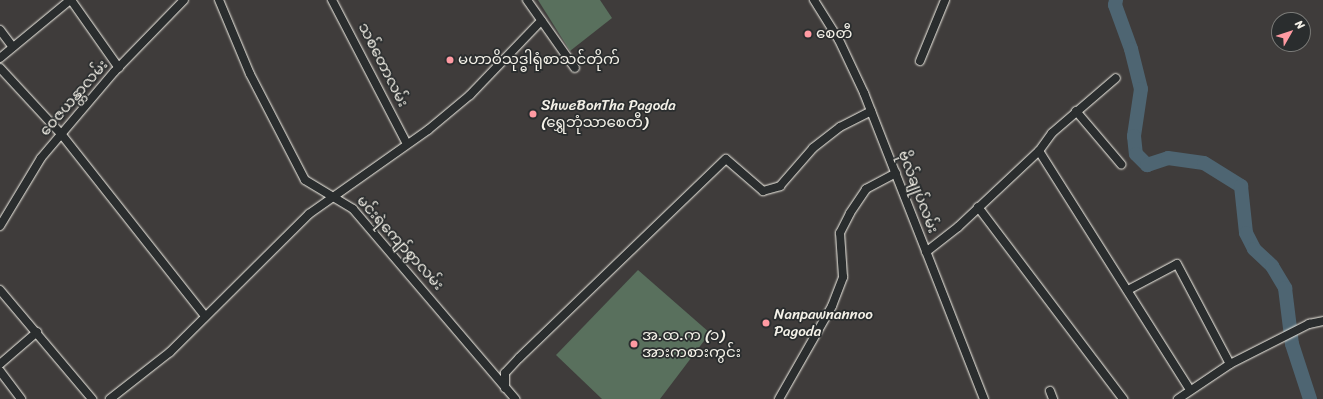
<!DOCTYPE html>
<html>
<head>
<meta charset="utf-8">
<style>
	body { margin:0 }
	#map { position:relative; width:1323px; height:399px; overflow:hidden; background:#3f3c3b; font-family:Sriracha,"Noto Sans Myanmar",sans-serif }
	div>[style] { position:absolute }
	.green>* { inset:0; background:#59705d }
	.river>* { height:14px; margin:-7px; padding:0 7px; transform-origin:7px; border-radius:7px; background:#4e6572 }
	.roads { filter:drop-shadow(0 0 1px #f4f1e8) drop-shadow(0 0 1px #f4f1e8) }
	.street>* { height:8px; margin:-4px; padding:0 4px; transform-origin:4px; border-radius:4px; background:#2a2d2e }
	.dots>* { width:11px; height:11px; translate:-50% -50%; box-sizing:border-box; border:2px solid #2a2d2e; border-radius:50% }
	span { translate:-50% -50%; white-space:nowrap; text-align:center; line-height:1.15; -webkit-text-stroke:3.5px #2a2d2e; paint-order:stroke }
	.poi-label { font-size:15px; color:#f4f1e8 }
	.left { translate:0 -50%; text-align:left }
	.street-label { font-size:15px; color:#f4f1e8 }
	.north { position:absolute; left:1271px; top:12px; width:40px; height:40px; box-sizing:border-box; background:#2a2d2e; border:1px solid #7b7b78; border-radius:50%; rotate:51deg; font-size:11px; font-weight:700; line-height:16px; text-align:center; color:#f4f1e8 }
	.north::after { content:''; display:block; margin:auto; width:14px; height:18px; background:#ff9aa2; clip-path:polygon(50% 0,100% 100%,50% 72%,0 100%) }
</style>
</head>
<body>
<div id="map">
	<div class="green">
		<div style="clip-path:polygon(538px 0,600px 0,612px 18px,570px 51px)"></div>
		<div style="clip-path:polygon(638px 270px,710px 333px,660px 399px,602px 399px,556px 355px)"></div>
	</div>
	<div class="river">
		<div style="left:1116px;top:0;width:5px;rotate:101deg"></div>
		<div style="left:1115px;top:5px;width:47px;rotate:70deg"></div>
		<div style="left:1131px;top:49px;width:41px;rotate:76deg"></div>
		<div style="left:1141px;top:89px;width:48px;rotate:98.5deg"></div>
		<div style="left:1134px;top:136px;width:18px;rotate:84deg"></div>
		<div style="left:1136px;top:154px;width:16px;rotate:45deg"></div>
		<div style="left:1147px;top:165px;width:22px;rotate:-18deg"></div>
		<div style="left:1168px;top:158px;width:36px;rotate:8deg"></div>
		<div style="left:1204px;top:163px;width:44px;rotate:31.9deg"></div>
		<div style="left:1241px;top:186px;width:47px;rotate:83.9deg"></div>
		<div style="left:1246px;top:233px;width:18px;rotate:63deg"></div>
		<div style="left:1254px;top:249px;width:25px;rotate:43deg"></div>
		<div style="left:1272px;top:266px;width:26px;rotate:59deg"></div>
		<div style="left:1285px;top:288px;width:56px;rotate:82.9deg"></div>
		<div style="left:1292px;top:344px;width:58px;rotate:71.9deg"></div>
	</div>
	<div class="roads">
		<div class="street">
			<div style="left:71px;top:0;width:83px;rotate:54.8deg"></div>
			<div style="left:219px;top:0;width:80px;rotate:67.3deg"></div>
			<div style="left:250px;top:74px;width:119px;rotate:62.6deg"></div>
			<div style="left:305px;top:180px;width:56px;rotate:31.1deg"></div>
			<div style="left:353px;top:209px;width:250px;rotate:49.5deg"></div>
			<div style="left:332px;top:0;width:162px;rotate:62.5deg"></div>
			<div style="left:527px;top:0;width:83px;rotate:54.8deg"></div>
			<div style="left:814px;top:0;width:47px;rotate:58deg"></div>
			<div style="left:839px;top:40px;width:59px;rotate:64.7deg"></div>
			<div style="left:864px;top:93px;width:329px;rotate:68.6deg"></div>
			<div style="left:0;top:30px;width:21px;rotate:53deg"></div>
			<div style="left:0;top:58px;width:91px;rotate:-39.6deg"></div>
			<div style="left:920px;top:61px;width:66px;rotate:-67.7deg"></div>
			<div style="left:0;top:68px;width:91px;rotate:47.2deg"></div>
			<div style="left:62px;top:135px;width:231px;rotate:51.7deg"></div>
			<div style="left:1076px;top:111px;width:70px;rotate:49.7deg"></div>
			<div style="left:1039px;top:151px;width:283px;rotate:57.7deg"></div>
			<div style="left:978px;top:207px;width:241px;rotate:52.9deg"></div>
			<div style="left:0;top:226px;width:79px;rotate:-58.9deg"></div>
			<div style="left:41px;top:158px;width:113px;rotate:-49.7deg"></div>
			<div style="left:114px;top:72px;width:100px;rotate:-45.8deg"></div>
			<div style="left:926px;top:252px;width:41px;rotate:-38deg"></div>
			<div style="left:958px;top:227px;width:111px;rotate:-43.2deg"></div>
			<div style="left:1039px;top:151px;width:22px;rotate:-54deg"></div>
			<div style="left:1052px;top:133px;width:84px;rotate:-40.7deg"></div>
			<div style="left:0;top:290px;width:143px;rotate:49.8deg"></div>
			<div style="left:1128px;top:290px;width:55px;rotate:-28deg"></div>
			<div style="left:1177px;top:264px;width:113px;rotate:62.1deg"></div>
			<div style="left:0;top:364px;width:49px;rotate:-40.9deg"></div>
			<div style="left:0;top:371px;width:35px;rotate:53deg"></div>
			<div style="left:505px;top:388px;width:15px;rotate:-90deg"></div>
			<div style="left:505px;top:373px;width:21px;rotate:-47deg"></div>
			<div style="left:519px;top:358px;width:287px;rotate:-43.9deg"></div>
			<div style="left:726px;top:159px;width:49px;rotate:40.9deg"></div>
			<div style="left:763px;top:191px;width:18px;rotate:-16deg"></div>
			<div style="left:780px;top:186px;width:50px;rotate:-49deg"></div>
			<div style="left:813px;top:148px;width:34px;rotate:-38deg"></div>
			<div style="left:840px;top:127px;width:35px;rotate:-27deg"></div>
			<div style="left:1050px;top:391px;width:9px;rotate:69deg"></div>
			<div style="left:110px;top:399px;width:76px;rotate:-38.1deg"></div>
			<div style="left:170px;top:352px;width:196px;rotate:-44.8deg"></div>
			<div style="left:309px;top:214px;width:146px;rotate:-35.2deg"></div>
			<div style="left:428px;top:130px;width:55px;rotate:-39.8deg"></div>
			<div style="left:470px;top:95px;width:103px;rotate:-46.2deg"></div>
			<div style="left:779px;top:399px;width:107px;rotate:-60.3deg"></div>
			<div style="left:832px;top:306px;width:31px;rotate:-69deg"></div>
			<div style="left:843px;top:277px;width:44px;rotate:-93.9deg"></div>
			<div style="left:840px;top:233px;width:22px;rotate:-63deg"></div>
			<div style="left:850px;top:213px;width:29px;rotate:-56deg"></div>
			<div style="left:866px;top:189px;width:34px;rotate:-28deg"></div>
			<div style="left:1178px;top:399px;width:63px;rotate:-33.9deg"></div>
			<div style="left:1230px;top:364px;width:89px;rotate:-26.9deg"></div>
			<div style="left:1309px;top:324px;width:14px;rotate:-12deg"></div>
		</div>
	</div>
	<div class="dots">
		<div style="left:808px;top:34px;background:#ff9aa2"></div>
		<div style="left:450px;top:60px;background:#ff9aa2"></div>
		<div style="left:533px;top:114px;background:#ff9aa2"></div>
		<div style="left:766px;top:323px;background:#ff9aa2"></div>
		<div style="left:634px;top:344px;background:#ff9aa2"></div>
	</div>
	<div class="poi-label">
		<span class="left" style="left:816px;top:34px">စေတီ</span>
		<span class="left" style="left:458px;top:60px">မဟာဝိသုဒ္ဓါရုံစာသင်တိုက်</span>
		<span class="left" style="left:541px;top:114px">ShweBonTha Pagoda<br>(ရွှေဘုံသာစေတီ)</span>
		<span class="left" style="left:774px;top:323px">Nanpawnannoo<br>Pagoda</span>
		<span class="left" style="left:642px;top:344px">အ.ထ.က (၁)<br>အားကစားကွင်း</span>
	</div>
	<div class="street-label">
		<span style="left:383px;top:65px;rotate:63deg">သစ်တောလမ်း</span>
		<span style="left:74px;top:98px;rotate:-49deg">ဝေဇယန္တာလမ်း</span>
		<span style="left:918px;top:192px;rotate:69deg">ဗိုလ်ချုပ်လမ်း</span>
		<span style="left:400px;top:243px;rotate:48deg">မင်းရဲကျော်စွာလမ်း</span>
	</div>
	<div class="north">N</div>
</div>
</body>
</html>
